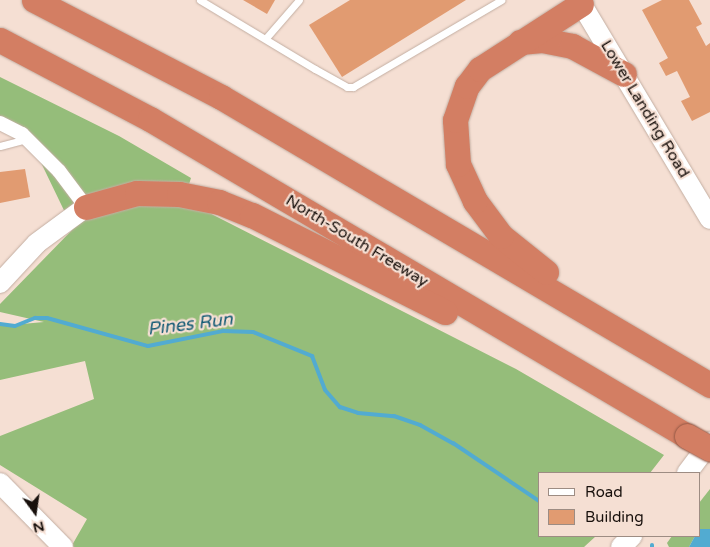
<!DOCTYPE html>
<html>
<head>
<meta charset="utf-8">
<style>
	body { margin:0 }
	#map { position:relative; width:710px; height:547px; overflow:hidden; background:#f5dfd3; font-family:"Varela Round",sans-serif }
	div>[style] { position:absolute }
	.forest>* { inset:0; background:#95bd7a }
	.water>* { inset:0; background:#52abd1 }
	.stream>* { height:4px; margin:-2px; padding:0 2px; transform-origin:2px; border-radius:2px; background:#52abd1 }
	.building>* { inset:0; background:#e19b71 }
	.roads { filter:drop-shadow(0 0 1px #c3aea2) drop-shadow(0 0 1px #c3aea2) }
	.lane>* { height:7px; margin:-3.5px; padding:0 3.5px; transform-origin:3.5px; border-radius:3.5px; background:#fff }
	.street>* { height:14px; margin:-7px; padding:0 7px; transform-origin:7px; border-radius:7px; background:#fff }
	.secondary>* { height:20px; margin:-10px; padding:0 10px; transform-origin:10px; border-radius:10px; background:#fff }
	.highway>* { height:25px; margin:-12.5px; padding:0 12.5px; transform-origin:12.5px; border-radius:12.5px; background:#d37e63 }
	.bridges { filter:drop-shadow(0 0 1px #925845) drop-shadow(0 0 1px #925845) }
	.highway-bridge>* { height:25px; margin:-12.5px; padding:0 12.5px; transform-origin:12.5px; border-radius:12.5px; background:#d37e63 }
	span { translate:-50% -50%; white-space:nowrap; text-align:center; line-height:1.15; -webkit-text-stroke:4.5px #f5dfd3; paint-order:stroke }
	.street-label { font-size:16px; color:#18100c }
	.water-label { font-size:18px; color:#125a74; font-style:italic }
	.legend { position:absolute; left:538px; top:472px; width:162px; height:65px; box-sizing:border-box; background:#f5dfd3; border:1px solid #9d8c83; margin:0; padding:6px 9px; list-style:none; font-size:15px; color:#18100c }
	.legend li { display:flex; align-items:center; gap:10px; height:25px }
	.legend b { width:25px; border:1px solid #9d8c83 }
	.north { position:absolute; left:10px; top:487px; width:50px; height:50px; -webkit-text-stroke:4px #f5dfd3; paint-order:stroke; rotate:166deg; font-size:14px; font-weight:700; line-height:20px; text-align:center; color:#18100c }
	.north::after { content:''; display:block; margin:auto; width:18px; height:22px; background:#18100c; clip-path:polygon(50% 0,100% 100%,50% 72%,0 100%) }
</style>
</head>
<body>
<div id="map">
	<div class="forest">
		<div style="clip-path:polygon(0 77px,119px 136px,191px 178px,184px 200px,516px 369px,664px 455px,650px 473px,539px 473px,539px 536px,596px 536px,584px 547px,71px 547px,87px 519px,0 465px,0 436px,94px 399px,85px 361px,0 380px,0 326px,44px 322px,0 312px,0 304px,73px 229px,32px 144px,0 126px)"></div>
		<div style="clip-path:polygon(710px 489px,710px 529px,699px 529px,699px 503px)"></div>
		<div style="clip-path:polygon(672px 536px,695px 536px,689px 547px,669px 547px,667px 543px)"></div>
	</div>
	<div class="water">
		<div style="clip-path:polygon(699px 529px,710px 529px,710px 547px,689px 547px,695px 536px,699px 536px)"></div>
	</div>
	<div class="stream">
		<div style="left:0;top:324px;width:15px;rotate:8deg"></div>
		<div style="left:15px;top:326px;width:22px;rotate:-22deg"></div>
		<div style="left:35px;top:318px;width:12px"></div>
		<div style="left:47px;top:318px;width:105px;rotate:15.5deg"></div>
		<div style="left:148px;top:346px;width:76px;rotate:-11.3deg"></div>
		<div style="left:223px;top:331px;width:30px;rotate:2deg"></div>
		<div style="left:253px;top:332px;width:64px;rotate:22.1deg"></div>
		<div style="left:312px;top:356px;width:36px;rotate:69deg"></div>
		<div style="left:325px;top:390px;width:23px;rotate:49deg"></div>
		<div style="left:340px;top:407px;width:19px;rotate:18deg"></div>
		<div style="left:358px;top:413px;width:36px;rotate:5deg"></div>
		<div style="left:394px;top:416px;width:28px;rotate:19deg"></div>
		<div style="left:420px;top:425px;width:38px;rotate:29deg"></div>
		<div style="left:453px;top:443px;width:104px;rotate:34deg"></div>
		<div style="left:652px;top:545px;width:2px;rotate:90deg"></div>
	</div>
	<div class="building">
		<div style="clip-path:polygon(243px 0,275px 0,267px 14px)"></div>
		<div style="clip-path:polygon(350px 0,466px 0,342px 77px,309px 25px)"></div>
		<div style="clip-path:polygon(662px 0,689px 0,702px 24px,696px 27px,706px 46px,710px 43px,710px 112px,692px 121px,681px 101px,690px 97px,677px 71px,666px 76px,659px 63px,668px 58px,642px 10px)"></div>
		<div style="clip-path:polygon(25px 169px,30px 197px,0 203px,0 172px)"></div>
	</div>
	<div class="roads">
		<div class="lane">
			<div style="left:200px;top:0;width:134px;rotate:31deg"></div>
			<div style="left:315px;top:69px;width:37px;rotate:29deg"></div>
			<div style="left:347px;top:87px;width:6px"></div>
			<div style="left:353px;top:87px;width:172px;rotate:-30.4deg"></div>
			<div style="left:266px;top:38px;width:50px;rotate:-49deg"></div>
			<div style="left:0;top:146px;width:27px;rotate:-15deg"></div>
		</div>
		<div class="street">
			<div style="left:0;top:123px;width:25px;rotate:27deg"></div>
			<div style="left:22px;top:134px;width:52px;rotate:45deg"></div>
			<div style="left:59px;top:171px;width:45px;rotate:53.1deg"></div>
		</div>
		<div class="secondary">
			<div style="left:579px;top:0;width:255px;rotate:59.1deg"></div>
			<div style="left:0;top:283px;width:54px;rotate:-47.2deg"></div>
			<div style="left:37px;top:243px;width:61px;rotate:-36.3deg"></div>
			<div style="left:687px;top:473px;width:39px;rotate:-53deg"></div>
			<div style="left:0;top:483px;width:90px;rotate:45.5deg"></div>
			<div style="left:621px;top:547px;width:16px;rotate:-45deg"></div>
		</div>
		<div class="highway">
			<div style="left:34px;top:0;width:211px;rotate:27.4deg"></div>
			<div style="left:221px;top:97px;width:568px;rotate:30.5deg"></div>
			<div style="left:0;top:40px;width:170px;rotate:27.8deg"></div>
			<div style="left:150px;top:119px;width:624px;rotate:30.55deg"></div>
			<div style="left:520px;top:42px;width:22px;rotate:-5deg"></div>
			<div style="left:542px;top:40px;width:31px;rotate:11deg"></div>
			<div style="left:572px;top:46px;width:59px;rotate:28.3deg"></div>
			<div style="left:86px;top:207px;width:53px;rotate:-15.4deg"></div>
			<div style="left:137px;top:193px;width:42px;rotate:1.4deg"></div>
			<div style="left:179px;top:194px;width:41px;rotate:11.3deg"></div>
			<div style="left:219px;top:202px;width:35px;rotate:22deg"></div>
			<div style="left:252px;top:215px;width:216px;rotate:26.7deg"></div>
			<div style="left:546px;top:272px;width:58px;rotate:-141.3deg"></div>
			<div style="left:501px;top:236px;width:44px;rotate:-126.6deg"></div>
			<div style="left:475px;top:201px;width:41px;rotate:-114.7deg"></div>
			<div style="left:458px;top:164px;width:44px;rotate:-93.9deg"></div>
			<div style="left:455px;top:120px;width:36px;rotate:-71deg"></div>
			<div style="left:467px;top:86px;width:21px;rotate:-53deg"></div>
			<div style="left:480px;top:69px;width:120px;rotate:-32.8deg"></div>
		</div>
	</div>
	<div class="bridges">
		<div class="highway-bridge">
			<div style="left:687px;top:436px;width:26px;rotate:29deg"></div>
		</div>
	</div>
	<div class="street-label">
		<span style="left:645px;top:109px;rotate:59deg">Lower Landing Road</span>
		<span style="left:357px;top:241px;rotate:31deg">North-South Freeway</span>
	</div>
	<div class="water-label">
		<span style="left:190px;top:324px;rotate:-7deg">Pines Run</span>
	</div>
	<ul class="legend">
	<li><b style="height:6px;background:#fff"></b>Road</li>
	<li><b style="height:14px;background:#e19b71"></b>Building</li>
	</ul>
	<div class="north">N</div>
</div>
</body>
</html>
